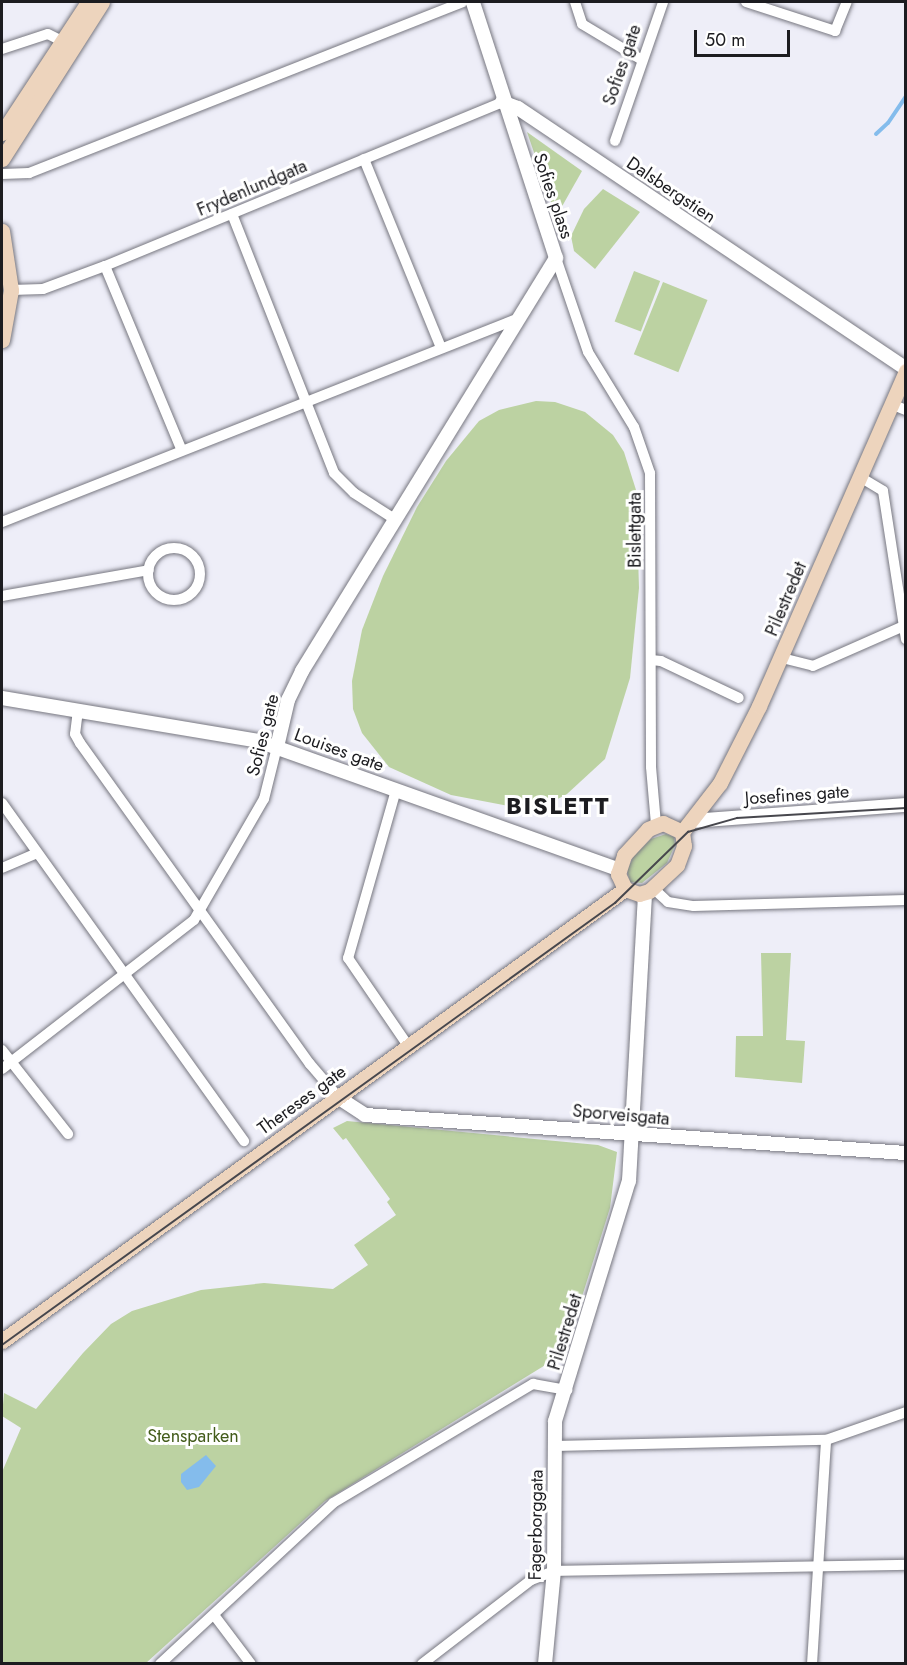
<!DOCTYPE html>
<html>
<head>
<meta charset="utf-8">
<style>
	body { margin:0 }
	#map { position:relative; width:907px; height:1665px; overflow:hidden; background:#eeeef8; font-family:Jost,sans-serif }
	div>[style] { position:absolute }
	.green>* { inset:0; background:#bcd2a2; transform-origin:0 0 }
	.water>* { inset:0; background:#84bcec }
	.stream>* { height:4px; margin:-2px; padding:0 2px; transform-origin:2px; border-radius:2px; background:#84bcec }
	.roads { filter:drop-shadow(0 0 2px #777780) drop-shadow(0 0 2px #777780) }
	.minor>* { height:10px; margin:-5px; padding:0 5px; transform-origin:5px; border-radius:5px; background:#fff }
	.minor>.ring { margin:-5px; padding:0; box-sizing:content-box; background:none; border:10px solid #fff; border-radius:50% }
	.tertiary>* { height:14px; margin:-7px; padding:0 7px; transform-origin:7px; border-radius:7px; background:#fff }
	.secondary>* { height:15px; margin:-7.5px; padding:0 7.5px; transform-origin:7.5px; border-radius:7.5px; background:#edd4bd }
	.tram>* { height:1.5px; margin:-0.75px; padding:0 0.75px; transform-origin:0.75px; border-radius:0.75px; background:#47474d }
	span { translate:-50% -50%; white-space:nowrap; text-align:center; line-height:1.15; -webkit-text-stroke:6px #fff; paint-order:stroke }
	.street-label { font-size:18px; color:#1c1c20 }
	.park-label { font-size:18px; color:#435c1b }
	.district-label { font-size:24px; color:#1c1c20; font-weight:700; letter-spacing:1.5px }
	.frame { position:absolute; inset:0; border:3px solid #1c1c20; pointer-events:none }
	.scale { position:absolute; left:694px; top:30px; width:96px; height:27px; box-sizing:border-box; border:3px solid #1c1c20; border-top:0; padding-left:8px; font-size:18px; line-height:21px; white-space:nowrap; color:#1c1c20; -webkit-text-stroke:4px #fff; paint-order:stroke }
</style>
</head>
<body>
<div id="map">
	<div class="green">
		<div style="clip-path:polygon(527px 132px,582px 171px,556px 217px)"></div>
		<div style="clip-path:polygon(603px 189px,640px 212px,595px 269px,574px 251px,571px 236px,584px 209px)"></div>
		<div style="left:634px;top:271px;width:28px;height:54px;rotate:21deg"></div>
		<div style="left:663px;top:282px;width:48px;height:78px;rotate:22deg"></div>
		<div style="clip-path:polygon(536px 401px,555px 402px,585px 412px,613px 435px,624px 452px,636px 490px,639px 588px,630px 678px,605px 759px,567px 794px,552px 802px,519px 808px,451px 795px,389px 767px,362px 733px,353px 709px,352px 681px,362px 630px,383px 576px,417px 507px,446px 461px,479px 421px,499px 410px)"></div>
		<div style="clip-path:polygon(666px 834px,674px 837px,675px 845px,667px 863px,642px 883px,630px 882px,627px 870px,634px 856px,651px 839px)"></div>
		<div style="clip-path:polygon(761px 953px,791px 953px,786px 1040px,805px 1041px,802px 1083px,735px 1077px,736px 1036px,763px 1036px)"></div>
		<div style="clip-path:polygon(347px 1121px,598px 1145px,617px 1152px,610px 1208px,567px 1344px,547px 1364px,325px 1501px,146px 1663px,2px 1663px,2px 1472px,21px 1428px,2px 1416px,4px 1393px,36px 1409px,83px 1353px,111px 1324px,132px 1311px,201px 1290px,264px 1283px,333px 1289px,368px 1265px,354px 1245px,396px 1215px,387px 1202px,390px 1199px,346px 1138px,343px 1140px,333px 1128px)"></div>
	</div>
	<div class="water">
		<div style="clip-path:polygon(206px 1455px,216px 1466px,199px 1487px,187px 1490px,181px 1482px,181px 1474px)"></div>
	</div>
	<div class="stream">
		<div style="left:876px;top:134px;width:16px;rotate:-43deg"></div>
		<div style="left:888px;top:123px;width:32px;rotate:-56deg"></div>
	</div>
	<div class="roads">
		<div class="minor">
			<div style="left:575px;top:2px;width:23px;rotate:72deg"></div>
			<div style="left:582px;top:24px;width:70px;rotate:31deg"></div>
			<div style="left:746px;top:2px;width:94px;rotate:18deg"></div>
			<div style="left:835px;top:31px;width:31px;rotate:-68deg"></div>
			<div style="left:2px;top:49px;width:48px;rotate:-18.1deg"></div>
			<div style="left:48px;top:34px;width:20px;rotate:27deg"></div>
			<div style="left:615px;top:141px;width:147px;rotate:-70.9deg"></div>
			<div style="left:364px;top:159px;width:204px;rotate:67.8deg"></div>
			<div style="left:2px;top:174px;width:27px;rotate:-2deg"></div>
			<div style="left:29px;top:173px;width:466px;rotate:-21.5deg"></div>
			<div style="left:232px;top:214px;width:278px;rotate:68.5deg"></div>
			<div style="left:334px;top:473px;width:28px;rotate:45deg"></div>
			<div style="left:354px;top:493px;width:50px;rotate:32.7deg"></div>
			<div style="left:556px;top:258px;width:99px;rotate:71.2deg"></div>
			<div style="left:588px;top:352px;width:88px;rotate:58.5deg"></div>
			<div style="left:634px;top:427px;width:49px;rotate:70.8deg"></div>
			<div style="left:650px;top:473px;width:294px;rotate:89.8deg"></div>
			<div style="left:651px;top:767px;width:57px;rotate:85deg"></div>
			<div style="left:105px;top:266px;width:198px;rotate:67.4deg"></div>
			<div style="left:11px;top:290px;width:32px;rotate:-2deg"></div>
			<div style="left:43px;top:289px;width:66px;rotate:-20.4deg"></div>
			<div style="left:105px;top:266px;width:430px;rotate:-22.4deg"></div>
			<div style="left:891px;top:404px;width:16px;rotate:22deg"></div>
			<div style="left:860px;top:477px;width:27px;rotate:31deg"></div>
			<div style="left:883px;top:491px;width:150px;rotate:81.2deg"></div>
			<div style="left:2px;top:522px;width:550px;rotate:-21.53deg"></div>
			<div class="ring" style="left:148px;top:548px;width:42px;height:42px"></div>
			<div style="left:2px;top:596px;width:149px;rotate:-10deg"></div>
			<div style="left:782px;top:658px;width:32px;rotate:14deg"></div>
			<div style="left:813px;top:666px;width:102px;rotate:-23.8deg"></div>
			<div style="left:651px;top:660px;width:10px;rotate:6deg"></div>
			<div style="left:661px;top:661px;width:86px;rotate:25.4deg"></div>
			<div style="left:78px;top:710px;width:24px;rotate:97deg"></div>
			<div style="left:75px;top:734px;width:10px;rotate:61deg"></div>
			<div style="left:80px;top:743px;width:395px;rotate:54.4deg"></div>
			<div style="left:310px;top:1064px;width:45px;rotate:49.5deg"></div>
			<div style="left:396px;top:790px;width:175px;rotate:105.9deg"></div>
			<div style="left:348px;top:958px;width:108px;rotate:55.6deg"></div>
			<div style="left:2px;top:803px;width:416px;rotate:54.4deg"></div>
			<div style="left:2px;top:868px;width:36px;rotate:-23deg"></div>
			<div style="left:654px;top:889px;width:19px;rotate:43deg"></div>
			<div style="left:668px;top:902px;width:26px;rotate:9deg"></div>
			<div style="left:694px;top:906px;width:212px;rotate:-1.6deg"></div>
			<div style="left:2px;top:1050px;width:107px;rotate:51.8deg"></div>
			<div style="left:2px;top:1069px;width:243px;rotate:-37.8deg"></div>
			<div style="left:194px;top:920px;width:140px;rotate:-60deg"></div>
			<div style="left:264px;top:799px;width:54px;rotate:-76deg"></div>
			<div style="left:555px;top:1446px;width:271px;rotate:-1.3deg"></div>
			<div style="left:826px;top:1440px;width:85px;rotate:-19.3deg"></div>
			<div style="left:214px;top:1615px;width:61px;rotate:52.9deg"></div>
			<div style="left:160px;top:1664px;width:236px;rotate:-42.9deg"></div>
			<div style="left:333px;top:1503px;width:233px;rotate:-30.8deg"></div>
			<div style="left:533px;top:1384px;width:35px;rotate:10deg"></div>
			<div style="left:422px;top:1664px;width:138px;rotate:-37.6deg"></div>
			<div style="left:531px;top:1580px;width:25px;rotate:-21deg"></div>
			<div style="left:554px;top:1571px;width:352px;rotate:-1deg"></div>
			<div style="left:812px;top:1664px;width:224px;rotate:-86.4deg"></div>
		</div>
		<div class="tertiary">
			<div style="left:502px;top:102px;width:17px;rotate:21deg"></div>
			<div style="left:518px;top:108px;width:468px;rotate:33.9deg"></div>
			<div style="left:2px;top:698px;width:260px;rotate:9.5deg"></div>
			<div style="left:258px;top:741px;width:382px;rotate:19.6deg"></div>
			<div style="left:277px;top:747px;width:48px;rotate:-76.8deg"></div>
			<div style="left:288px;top:700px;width:32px;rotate:-64deg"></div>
			<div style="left:302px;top:671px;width:485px;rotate:-58.4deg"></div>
			<div style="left:556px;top:258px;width:269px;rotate:-108deg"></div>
			<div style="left:692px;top:821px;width:215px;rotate:-4.3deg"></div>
			<div style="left:339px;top:1098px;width:31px;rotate:33deg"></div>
			<div style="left:365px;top:1115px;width:542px;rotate:4.02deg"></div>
			<div style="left:545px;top:1664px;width:93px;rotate:-84.5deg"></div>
			<div style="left:554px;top:1571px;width:150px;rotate:-89.6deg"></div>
			<div style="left:555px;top:1421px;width:251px;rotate:-72.9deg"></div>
			<div style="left:629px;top:1181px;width:288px;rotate:-86.8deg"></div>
		</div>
		<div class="secondary">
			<div style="left:2px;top:133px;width:157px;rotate:-56.7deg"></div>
			<div style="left:2px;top:159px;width:186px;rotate:-57.5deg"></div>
			<div style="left:2px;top:231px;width:60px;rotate:81.3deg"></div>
			<div style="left:11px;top:290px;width:51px;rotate:100.2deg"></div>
			<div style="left:663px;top:823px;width:21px;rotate:25deg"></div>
			<div style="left:682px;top:832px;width:14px;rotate:82deg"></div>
			<div style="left:684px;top:846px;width:20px;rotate:110deg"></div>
			<div style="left:677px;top:865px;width:38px;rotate:137deg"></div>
			<div style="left:649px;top:891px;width:10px;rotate:163deg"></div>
			<div style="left:639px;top:894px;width:15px;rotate:-160deg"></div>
			<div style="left:625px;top:889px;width:17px;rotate:-115deg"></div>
			<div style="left:618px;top:874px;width:20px;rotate:-72deg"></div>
			<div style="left:624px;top:855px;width:35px;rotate:-47deg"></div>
			<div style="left:648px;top:829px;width:16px;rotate:-22deg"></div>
			<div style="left:682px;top:832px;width:62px;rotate:-52.2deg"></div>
			<div style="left:720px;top:783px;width:86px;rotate:-63.1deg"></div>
			<div style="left:759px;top:706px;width:366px;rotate:-66.3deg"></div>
			<div style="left:2px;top:1341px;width:770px;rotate:-35.96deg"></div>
		</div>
	</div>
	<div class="tram">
		<div style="left:2px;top:1345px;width:756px;rotate:-35.79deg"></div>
		<div style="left:615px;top:903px;width:102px;rotate:-44.2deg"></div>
		<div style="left:688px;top:832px;width:51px;rotate:-15.9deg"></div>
		<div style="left:737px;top:818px;width:169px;rotate:-3.4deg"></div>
	</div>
	<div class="street-label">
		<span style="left:622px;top:65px;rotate:-71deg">Sofies gate</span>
		<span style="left:252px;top:188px;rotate:-23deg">Frydenlundgata</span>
		<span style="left:671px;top:190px;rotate:34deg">Dalsbergstien</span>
		<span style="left:553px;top:196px;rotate:71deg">Sofies plass</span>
		<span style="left:635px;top:530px;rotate:-90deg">Bislettgata</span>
		<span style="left:786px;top:599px;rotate:-67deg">Pilestredet</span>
		<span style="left:263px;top:735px;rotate:-76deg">Sofies gate</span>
		<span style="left:339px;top:750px;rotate:20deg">Louises gate</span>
		<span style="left:797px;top:795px;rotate:-4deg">Josefines gate</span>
		<span style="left:302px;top:1100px;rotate:-36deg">Thereses gate</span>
		<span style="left:621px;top:1115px;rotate:5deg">Sporveisgata</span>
		<span style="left:565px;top:1332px;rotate:-73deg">Pilestredet</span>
		<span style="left:536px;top:1525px;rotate:-89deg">Fagerborggata</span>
	</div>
	<div class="park-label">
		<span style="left:193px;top:1436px">Stensparken</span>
	</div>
	<div class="district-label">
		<span style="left:558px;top:806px">BISLETT</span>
	</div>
	<div class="frame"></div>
	<div class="scale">50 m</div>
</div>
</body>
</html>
